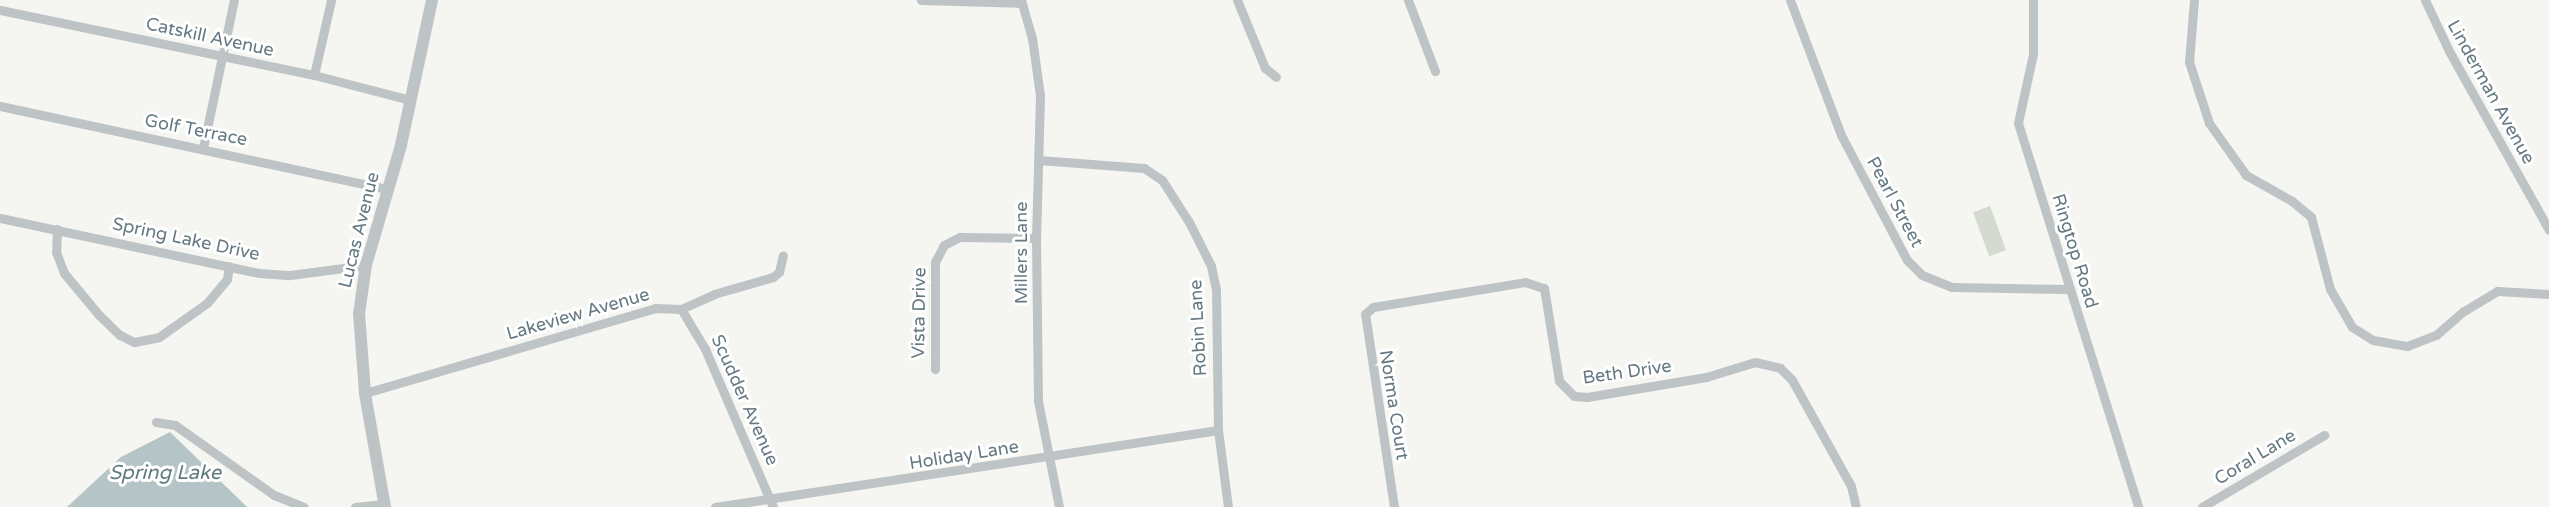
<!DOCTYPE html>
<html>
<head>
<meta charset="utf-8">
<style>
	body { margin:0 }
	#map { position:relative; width:2549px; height:507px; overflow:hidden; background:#f5f5f1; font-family:"Varela Round",sans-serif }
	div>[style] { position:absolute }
	.green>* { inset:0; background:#d5dad0; transform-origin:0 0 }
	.water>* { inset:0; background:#b5c4c7 }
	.minor>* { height:9px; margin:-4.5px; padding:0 4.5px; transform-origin:4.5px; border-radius:4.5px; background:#bec3c5 }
	.tertiary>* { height:12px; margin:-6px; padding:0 6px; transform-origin:6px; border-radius:6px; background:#bec3c5 }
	span { translate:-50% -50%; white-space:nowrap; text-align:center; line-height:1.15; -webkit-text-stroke:6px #fff; paint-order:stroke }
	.street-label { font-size:18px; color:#647982 }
	.water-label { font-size:20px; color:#5f7b7f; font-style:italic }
</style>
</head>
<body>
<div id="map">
	<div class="green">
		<div style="left:1990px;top:206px;width:47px;height:18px;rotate:70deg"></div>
	</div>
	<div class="water">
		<div style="clip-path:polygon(170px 432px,247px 507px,67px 507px,121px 457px)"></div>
	</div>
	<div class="minor">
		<div style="left:921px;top:0;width:101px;rotate:1.7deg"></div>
		<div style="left:1021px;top:0;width:40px;rotate:74deg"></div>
		<div style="left:1032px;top:38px;width:59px;rotate:82.1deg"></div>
		<div style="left:1040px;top:96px;width:142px;rotate:91.6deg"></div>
		<div style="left:1036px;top:238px;width:163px;rotate:89.3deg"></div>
		<div style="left:1038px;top:401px;width:108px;rotate:78.8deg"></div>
		<div style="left:1237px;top:0;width:74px;rotate:67.6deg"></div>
		<div style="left:1265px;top:68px;width:14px;rotate:39deg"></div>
		<div style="left:1408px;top:0;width:76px;rotate:69.2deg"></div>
		<div style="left:1790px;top:0;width:144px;rotate:69.3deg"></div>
		<div style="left:1841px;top:135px;width:141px;rotate:62.2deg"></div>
		<div style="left:1907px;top:260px;width:21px;rotate:45deg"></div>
		<div style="left:1922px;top:275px;width:32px;rotate:22deg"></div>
		<div style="left:1952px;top:287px;width:118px;rotate:1deg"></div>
		<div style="left:2033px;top:0;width:54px;rotate:90deg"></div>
		<div style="left:2033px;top:54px;width:71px;rotate:102.3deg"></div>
		<div style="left:2018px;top:123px;width:402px;rotate:72.6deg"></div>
		<div style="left:2194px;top:0;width:62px;rotate:94.6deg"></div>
		<div style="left:2189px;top:62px;width:64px;rotate:71.8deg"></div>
		<div style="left:2209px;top:123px;width:64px;rotate:54.6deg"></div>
		<div style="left:2246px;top:175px;width:53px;rotate:29.5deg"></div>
		<div style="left:2292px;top:201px;width:25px;rotate:40deg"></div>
		<div style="left:2311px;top:217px;width:74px;rotate:75.2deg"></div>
		<div style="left:2330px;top:289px;width:44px;rotate:59.9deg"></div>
		<div style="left:2352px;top:327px;width:25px;rotate:32deg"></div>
		<div style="left:2373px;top:340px;width:35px;rotate:10deg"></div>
		<div style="left:2407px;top:346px;width:31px;rotate:-21deg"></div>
		<div style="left:2436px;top:335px;width:37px;rotate:-41deg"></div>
		<div style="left:2464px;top:311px;width:39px;rotate:-31deg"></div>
		<div style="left:2497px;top:291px;width:52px;rotate:3.3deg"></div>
		<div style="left:2425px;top:0;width:56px;rotate:64.8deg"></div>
		<div style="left:2449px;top:51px;width:205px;rotate:60.8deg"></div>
		<div style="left:0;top:10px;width:321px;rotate:11.7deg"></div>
		<div style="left:314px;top:75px;width:100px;rotate:14.5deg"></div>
		<div style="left:314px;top:75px;width:77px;rotate:-77.2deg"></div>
		<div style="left:0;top:106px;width:395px;rotate:12.1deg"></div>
		<div style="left:203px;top:148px;width:151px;rotate:-78.2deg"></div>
		<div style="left:1039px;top:160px;width:105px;rotate:4.4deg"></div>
		<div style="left:1144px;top:168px;width:22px;rotate:34deg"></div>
		<div style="left:1162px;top:180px;width:50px;rotate:57.3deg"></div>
		<div style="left:1189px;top:222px;width:49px;rotate:63.4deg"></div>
		<div style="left:1211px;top:266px;width:24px;rotate:78deg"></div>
		<div style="left:1216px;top:289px;width:141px;rotate:89.2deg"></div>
		<div style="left:1218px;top:430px;width:78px;rotate:82.6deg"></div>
		<div style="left:0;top:218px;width:265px;rotate:12deg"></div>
		<div style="left:259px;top:273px;width:31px;rotate:4deg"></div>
		<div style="left:290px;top:275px;width:77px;rotate:-7.5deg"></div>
		<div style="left:57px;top:229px;width:23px;rotate:92deg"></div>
		<div style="left:56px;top:252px;width:22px;rotate:69deg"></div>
		<div style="left:64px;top:273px;width:55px;rotate:50.2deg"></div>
		<div style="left:99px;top:315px;width:29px;rotate:44deg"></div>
		<div style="left:120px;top:335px;width:16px;rotate:27deg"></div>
		<div style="left:134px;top:342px;width:25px;rotate:-11deg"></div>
		<div style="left:159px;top:337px;width:59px;rotate:-35.3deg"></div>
		<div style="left:207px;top:303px;width:31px;rotate:-50deg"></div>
		<div style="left:227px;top:279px;width:13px;rotate:-81deg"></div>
		<div style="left:681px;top:309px;width:47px;rotate:59deg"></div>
		<div style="left:705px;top:349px;width:172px;rotate:66.7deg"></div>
		<div style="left:935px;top:369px;width:107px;rotate:-90deg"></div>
		<div style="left:935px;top:262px;width:19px;rotate:-62deg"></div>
		<div style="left:944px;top:245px;width:18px;rotate:-27deg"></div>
		<div style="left:960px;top:237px;width:76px;rotate:0.8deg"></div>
		<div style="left:365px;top:393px;width:302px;rotate:-16.3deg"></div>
		<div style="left:655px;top:308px;width:26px;rotate:2deg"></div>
		<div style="left:681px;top:309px;width:36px;rotate:-24deg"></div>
		<div style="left:714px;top:294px;width:61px;rotate:-16.1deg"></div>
		<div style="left:773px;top:277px;width:8px;rotate:-40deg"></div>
		<div style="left:779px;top:272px;width:17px;rotate:-77deg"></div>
		<div style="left:156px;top:422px;width:19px;rotate:9deg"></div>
		<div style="left:175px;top:425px;width:121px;rotate:35.3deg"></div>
		<div style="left:274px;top:495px;width:32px;rotate:22deg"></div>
		<div style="left:355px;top:507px;width:29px;rotate:-6deg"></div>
		<div style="left:715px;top:507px;width:509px;rotate:-8.7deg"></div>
		<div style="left:1394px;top:507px;width:195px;rotate:-98.5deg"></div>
		<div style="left:1365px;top:314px;width:11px;rotate:-41deg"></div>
		<div style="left:1373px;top:307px;width:154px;rotate:-9.3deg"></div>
		<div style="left:1525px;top:282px;width:20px;rotate:18deg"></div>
		<div style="left:1544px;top:288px;width:94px;rotate:80.8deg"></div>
		<div style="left:1559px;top:381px;width:21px;rotate:45deg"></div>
		<div style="left:1574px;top:396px;width:13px;rotate:4deg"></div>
		<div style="left:1587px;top:397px;width:121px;rotate:-9.5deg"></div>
		<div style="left:1706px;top:377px;width:51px;rotate:-17deg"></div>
		<div style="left:1755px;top:362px;width:26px;rotate:13deg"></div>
		<div style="left:1780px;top:368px;width:17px;rotate:45deg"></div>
		<div style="left:1792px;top:380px;width:121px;rotate:60.9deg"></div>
		<div style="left:1851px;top:486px;width:22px;rotate:77deg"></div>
		<div style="left:2202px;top:507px;width:142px;rotate:-30.5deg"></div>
	</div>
	<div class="tertiary">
		<div style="left:385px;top:507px;width:116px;rotate:-100deg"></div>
		<div style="left:365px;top:393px;width:79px;rotate:-94.3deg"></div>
		<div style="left:359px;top:314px;width:49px;rotate:-81.9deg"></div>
		<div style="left:366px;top:265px;width:125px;rotate:-73.7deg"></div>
		<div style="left:401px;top:145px;width:148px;rotate:-77.9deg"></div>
	</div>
	<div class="street-label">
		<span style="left:210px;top:37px;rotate:12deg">Catskill Avenue</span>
		<span style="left:2491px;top:92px;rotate:61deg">Linderman Avenue</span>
		<span style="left:196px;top:130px;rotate:11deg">Golf Terrace</span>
		<span style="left:1895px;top:202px;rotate:62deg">Pearl Street</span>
		<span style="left:359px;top:230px;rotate:-76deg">Lucas Avenue</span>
		<span style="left:186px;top:239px;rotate:12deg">Spring Lake Drive</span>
		<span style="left:2075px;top:251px;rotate:73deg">Ringtop Road</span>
		<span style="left:1021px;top:253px;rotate:-90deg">Millers Lane</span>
		<span style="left:919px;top:313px;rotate:-89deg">Vista Drive</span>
		<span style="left:578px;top:314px;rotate:-16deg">Lakeview Avenue</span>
		<span style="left:1198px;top:328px;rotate:-93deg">Robin Lane</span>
		<span style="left:1627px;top:372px;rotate:-8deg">Beth Drive</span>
		<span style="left:745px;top:400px;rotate:66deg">Scudder Avenue</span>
		<span style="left:1394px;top:405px;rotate:81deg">Norma Court</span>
		<span style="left:964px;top:455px;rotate:-9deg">Holiday Lane</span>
		<span style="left:2255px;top:457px;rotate:-31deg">Coral Lane</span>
	</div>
	<div class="water-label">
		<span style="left:165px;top:473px">Spring Lake</span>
	</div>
</div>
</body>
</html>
